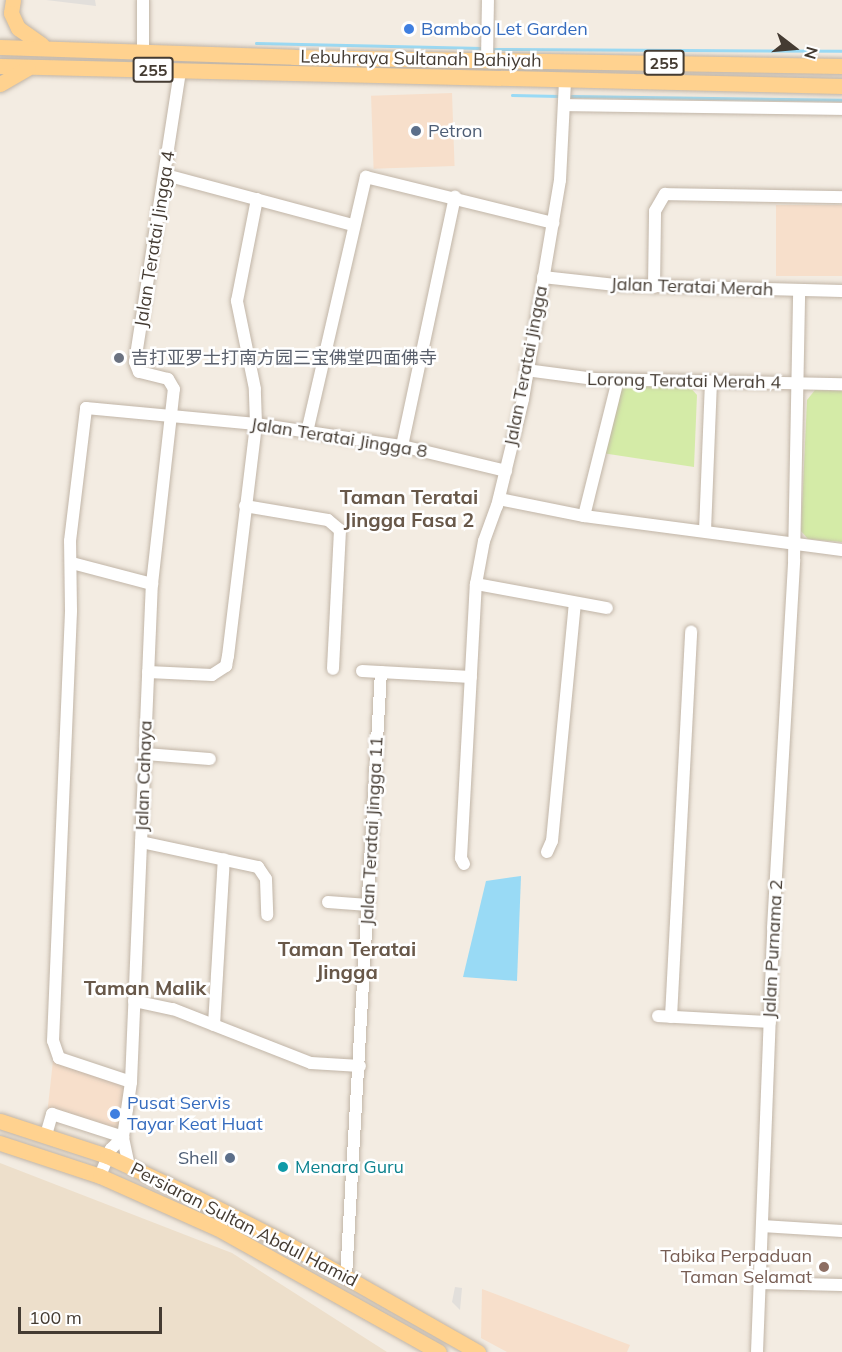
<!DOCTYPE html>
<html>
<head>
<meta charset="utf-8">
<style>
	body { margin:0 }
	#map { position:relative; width:842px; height:1352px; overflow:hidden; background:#f3ece2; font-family:Mulish,"Noto Sans SC",sans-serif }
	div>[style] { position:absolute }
	.commercial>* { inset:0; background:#f7dfcb; transform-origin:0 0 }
	.education>* { inset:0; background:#eddfcb }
	.green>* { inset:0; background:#d4eba7 }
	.parking>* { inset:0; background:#e2dfdb }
	.water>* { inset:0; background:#99daf5 }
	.stream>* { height:3px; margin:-1.5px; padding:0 1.5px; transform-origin:1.5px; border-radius:1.5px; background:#99daf5 }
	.roads { filter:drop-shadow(0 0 2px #c1b5a7) drop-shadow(0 0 2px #c1b5a7) }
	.minor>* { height:12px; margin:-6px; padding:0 6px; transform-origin:6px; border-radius:6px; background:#fff }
	.major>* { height:15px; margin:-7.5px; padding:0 7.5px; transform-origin:7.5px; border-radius:7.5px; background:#ffd28f }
	.dots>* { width:16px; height:16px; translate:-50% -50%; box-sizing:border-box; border:3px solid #fff; border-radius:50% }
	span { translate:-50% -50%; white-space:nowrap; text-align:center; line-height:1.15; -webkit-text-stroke:5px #fff; paint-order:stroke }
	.shield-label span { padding:2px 4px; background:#fff; border:2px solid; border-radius:4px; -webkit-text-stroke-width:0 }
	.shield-label { font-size:16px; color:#443b32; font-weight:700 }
	.shop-label { font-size:18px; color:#366cbe }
	.left { translate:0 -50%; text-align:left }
	.street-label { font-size:18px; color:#443b32 }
	.service-label { font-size:18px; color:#4e5e75 }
	.right { translate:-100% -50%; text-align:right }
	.worship-label { font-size:18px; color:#5b616d }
	.culture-label { font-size:18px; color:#0d838f }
	.education-label { font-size:18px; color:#785e54 }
	.neighbourhood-label { font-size:20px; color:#685849; font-weight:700 }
	.north { position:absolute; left:764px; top:18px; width:60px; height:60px; -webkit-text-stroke:4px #fff; paint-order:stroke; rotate:106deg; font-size:16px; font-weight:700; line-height:24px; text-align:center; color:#443b32 }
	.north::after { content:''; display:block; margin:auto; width:21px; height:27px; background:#443b32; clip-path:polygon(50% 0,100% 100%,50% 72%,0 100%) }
	.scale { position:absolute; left:18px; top:1307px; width:144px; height:27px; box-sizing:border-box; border:3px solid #443b32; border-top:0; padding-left:8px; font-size:18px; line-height:21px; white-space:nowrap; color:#443b32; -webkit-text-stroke:4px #fff; paint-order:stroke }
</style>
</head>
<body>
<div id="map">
	<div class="commercial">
		<div style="left:452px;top:93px;width:73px;height:81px;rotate:88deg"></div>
		<div style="left:776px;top:205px;width:66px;height:71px"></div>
		<div style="clip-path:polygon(53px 1061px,133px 1088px,129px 1143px,47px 1115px)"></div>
		<div style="clip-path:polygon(482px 1289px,630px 1345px,627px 1352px,507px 1352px,481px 1338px)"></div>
	</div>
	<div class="education">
		<div style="clip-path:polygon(0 1163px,232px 1253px,387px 1352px,0 1352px)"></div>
	</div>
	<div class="green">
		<div style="clip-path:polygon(620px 385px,688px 385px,697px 395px,694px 467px,602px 453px)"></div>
		<div style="clip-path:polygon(815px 390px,842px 391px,842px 542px,808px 539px,801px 531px,807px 400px)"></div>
	</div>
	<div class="parking">
		<div style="clip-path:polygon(46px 0,95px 0,96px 6px)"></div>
		<div style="clip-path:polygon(455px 1287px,462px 1288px,460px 1310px,452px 1302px)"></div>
	</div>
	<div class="water">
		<div style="clip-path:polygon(521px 876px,517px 981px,463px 977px,486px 881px)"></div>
	</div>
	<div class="stream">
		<div style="left:256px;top:43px;width:225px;rotate:1.3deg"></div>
		<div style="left:493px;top:49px;width:349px;rotate:0.3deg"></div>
		<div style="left:512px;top:95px;width:47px;rotate:1.2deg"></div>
		<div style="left:571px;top:96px;width:271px;rotate:0.8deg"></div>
	</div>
	<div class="roads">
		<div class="minor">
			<div style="left:143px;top:52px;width:52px;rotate:-90deg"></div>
			<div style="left:487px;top:61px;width:61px;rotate:-89.1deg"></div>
			<div style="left:564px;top:105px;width:278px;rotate:0.8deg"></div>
			<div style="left:166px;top:175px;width:194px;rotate:15deg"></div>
			<div style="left:543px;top:277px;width:73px;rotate:6.3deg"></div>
			<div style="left:616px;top:285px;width:226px;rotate:1.5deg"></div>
			<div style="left:654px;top:287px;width:76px;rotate:-89.2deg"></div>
			<div style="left:655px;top:211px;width:20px;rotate:-60deg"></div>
			<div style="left:665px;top:194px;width:177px;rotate:1deg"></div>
			<div style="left:526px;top:370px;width:69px;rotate:7.5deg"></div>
			<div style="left:594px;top:379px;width:248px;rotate:1.2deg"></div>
			<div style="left:307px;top:432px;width:262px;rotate:-77deg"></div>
			<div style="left:366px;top:177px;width:193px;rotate:13.8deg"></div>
			<div style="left:402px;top:446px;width:255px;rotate:-78deg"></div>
			<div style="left:499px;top:499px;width:87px;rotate:11.3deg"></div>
			<div style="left:584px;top:516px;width:260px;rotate:7.5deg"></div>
			<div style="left:245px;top:506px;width:84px;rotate:9.6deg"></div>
			<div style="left:328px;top:520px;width:16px;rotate:40deg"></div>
			<div style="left:340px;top:530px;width:139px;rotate:92.9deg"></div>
			<div style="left:584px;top:516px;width:140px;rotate:-76deg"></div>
			<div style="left:705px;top:531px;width:149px;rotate:-87.7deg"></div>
			<div style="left:72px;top:563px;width:83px;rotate:14.7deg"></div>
			<div style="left:476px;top:584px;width:133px;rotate:10.4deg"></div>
			<div style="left:362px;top:671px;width:109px;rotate:3.2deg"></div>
			<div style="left:148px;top:672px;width:64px;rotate:2.7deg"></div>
			<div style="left:212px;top:675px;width:17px;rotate:-33deg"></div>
			<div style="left:226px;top:666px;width:10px;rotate:-79deg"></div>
			<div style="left:228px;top:656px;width:234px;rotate:-83.1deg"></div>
			<div style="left:256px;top:424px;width:35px;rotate:-92deg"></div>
			<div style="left:255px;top:389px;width:90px;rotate:-101.6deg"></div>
			<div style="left:237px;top:301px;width:104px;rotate:-78.9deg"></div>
			<div style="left:145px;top:754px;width:65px;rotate:4.4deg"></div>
			<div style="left:141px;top:842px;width:120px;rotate:12.1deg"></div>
			<div style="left:258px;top:867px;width:14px;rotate:56deg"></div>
			<div style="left:266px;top:879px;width:36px;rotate:88deg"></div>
			<div style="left:547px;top:852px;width:12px;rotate:-66deg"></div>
			<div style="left:552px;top:841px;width:238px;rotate:-84.5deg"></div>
			<div style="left:464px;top:864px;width:7px;rotate:-117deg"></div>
			<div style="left:461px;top:858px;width:274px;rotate:-86.9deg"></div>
			<div style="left:476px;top:584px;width:44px;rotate:-79.5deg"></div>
			<div style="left:484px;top:541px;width:37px;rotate:-70deg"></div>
			<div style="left:497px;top:506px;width:110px;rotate:-76.3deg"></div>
			<div style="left:523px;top:399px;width:222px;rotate:-80.4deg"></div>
			<div style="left:560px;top:180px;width:100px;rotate:-87.1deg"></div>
			<div style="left:328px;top:902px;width:40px;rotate:4.3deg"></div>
			<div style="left:134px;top:1001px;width:40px;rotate:12deg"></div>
			<div style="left:173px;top:1009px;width:148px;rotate:21.4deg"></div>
			<div style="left:311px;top:1063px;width:49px;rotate:3.5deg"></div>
			<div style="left:658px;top:1016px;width:112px;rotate:3.1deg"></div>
			<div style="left:671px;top:1017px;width:386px;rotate:-87deg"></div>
			<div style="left:214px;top:1025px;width:166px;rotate:-86.6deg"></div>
			<div style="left:131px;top:1082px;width:76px;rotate:-161.6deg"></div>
			<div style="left:59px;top:1058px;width:18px;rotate:-109deg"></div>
			<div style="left:53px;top:1041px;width:431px;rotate:-87.6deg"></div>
			<div style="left:71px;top:610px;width:69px;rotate:-90.8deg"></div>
			<div style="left:70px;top:541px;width:134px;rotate:-83.1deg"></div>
			<div style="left:86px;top:408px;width:171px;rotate:5.4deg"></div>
			<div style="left:256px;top:424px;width:148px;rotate:8.6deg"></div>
			<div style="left:402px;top:446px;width:107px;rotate:13.5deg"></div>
			<div style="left:46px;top:1135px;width:22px;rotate:-74deg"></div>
			<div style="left:52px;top:1114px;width:75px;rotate:17.9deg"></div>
			<div style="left:129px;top:1166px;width:30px;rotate:-102deg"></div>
			<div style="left:123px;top:1137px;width:56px;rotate:-81.7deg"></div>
			<div style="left:131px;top:1082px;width:498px;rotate:-87.6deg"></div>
			<div style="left:152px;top:584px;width:196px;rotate:-83.6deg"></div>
			<div style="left:174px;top:389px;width:12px;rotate:-121deg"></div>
			<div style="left:168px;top:379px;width:30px;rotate:-166deg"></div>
			<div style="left:139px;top:372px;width:11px;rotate:-112deg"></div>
			<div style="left:135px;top:362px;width:294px;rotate:-81.2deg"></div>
			<div style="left:100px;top:1176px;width:29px;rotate:-68deg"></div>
			<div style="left:111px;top:1149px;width:17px;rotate:-45deg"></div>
			<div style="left:762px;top:1226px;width:80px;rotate:3.6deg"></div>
			<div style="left:346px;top:1277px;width:606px;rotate:-86.69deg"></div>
			<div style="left:759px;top:1283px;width:83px;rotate:1.4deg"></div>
			<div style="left:757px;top:1352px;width:424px;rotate:-87.8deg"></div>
			<div style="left:773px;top:928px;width:369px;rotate:-86.7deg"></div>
			<div style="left:794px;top:560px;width:270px;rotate:-88.9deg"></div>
		</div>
		<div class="major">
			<div style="left:13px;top:0;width:13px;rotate:99deg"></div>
			<div style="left:11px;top:13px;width:17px;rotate:65deg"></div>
			<div style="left:18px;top:28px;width:29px;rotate:35deg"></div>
			<div style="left:0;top:47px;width:294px;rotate:1.9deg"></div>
			<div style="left:294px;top:57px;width:548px;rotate:0.94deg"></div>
			<div style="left:0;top:66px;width:842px;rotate:1.36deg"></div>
			<div style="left:0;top:84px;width:32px;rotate:-30deg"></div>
			<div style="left:0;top:1121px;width:113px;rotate:18.1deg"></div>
			<div style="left:107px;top:1156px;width:97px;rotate:25deg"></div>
			<div style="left:195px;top:1197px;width:102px;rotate:26.8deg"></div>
			<div style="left:286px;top:1243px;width:221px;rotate:29.6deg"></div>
			<div style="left:0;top:1143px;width:105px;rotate:18.3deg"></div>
			<div style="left:100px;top:1176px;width:128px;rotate:24deg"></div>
			<div style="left:217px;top:1228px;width:254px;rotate:29.2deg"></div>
		</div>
	</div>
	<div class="dots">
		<div style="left:409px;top:29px;background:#3f7fe0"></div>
		<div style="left:416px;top:131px;background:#5c6f8a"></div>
		<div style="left:119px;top:358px;background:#6b7280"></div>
		<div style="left:115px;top:1114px;background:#3f7fe0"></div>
		<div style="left:230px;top:1158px;background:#5c6f8a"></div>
		<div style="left:283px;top:1167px;background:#0f9aa8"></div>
		<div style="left:824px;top:1267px;background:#8d6e63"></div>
	</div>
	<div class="shield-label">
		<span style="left:664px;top:63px">255</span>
		<span style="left:153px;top:70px">255</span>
	</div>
	<div class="shop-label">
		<span class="left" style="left:421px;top:29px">Bamboo Let Garden</span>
		<span class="left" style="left:127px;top:1114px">Pusat Servis<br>Tayar Keat Huat</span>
	</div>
	<div class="street-label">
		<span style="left:421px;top:59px;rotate:1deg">Lebuhraya Sultanah Bahiyah</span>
		<span style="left:155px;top:239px;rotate:-81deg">Jalan Teratai Jingga 4</span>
		<span style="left:692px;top:287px;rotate:2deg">Jalan Teratai Merah</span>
		<span style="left:526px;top:366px;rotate:-79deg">Jalan Teratai Jingga</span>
		<span style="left:684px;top:381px;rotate:1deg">Lorong Teratai Merah 4</span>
		<span style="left:339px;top:438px;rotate:9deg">Jalan Teratai Jingga 8</span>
		<span style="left:144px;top:776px;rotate:-88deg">Jalan Cahaya</span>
		<span style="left:372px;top:831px;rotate:-87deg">Jalan Teratai Jingga 11</span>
		<span style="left:773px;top:949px;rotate:-87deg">Jalan Purnama 2</span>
		<span style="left:244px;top:1225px;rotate:27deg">Persiaran Sultan Abdul Hamid</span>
	</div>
	<div class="service-label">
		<span class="left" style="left:428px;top:131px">Petron</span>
		<span class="right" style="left:218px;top:1158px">Shell</span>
	</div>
	<div class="worship-label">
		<span class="left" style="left:131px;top:358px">吉打亚罗士打南方园三宝佛堂四面佛寺</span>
	</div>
	<div class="culture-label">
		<span class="left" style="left:295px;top:1167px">Menara Guru</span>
	</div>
	<div class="education-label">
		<span class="right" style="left:812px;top:1267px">Tabika Perpaduan<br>Taman Selamat</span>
	</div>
	<div class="neighbourhood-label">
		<span style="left:409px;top:508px">Taman Teratai<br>Jingga Fasa 2</span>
		<span style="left:347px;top:960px">Taman Teratai<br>Jingga</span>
		<span style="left:145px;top:987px">Taman Malik</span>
	</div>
	<div class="north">N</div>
	<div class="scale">100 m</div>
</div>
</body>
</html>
